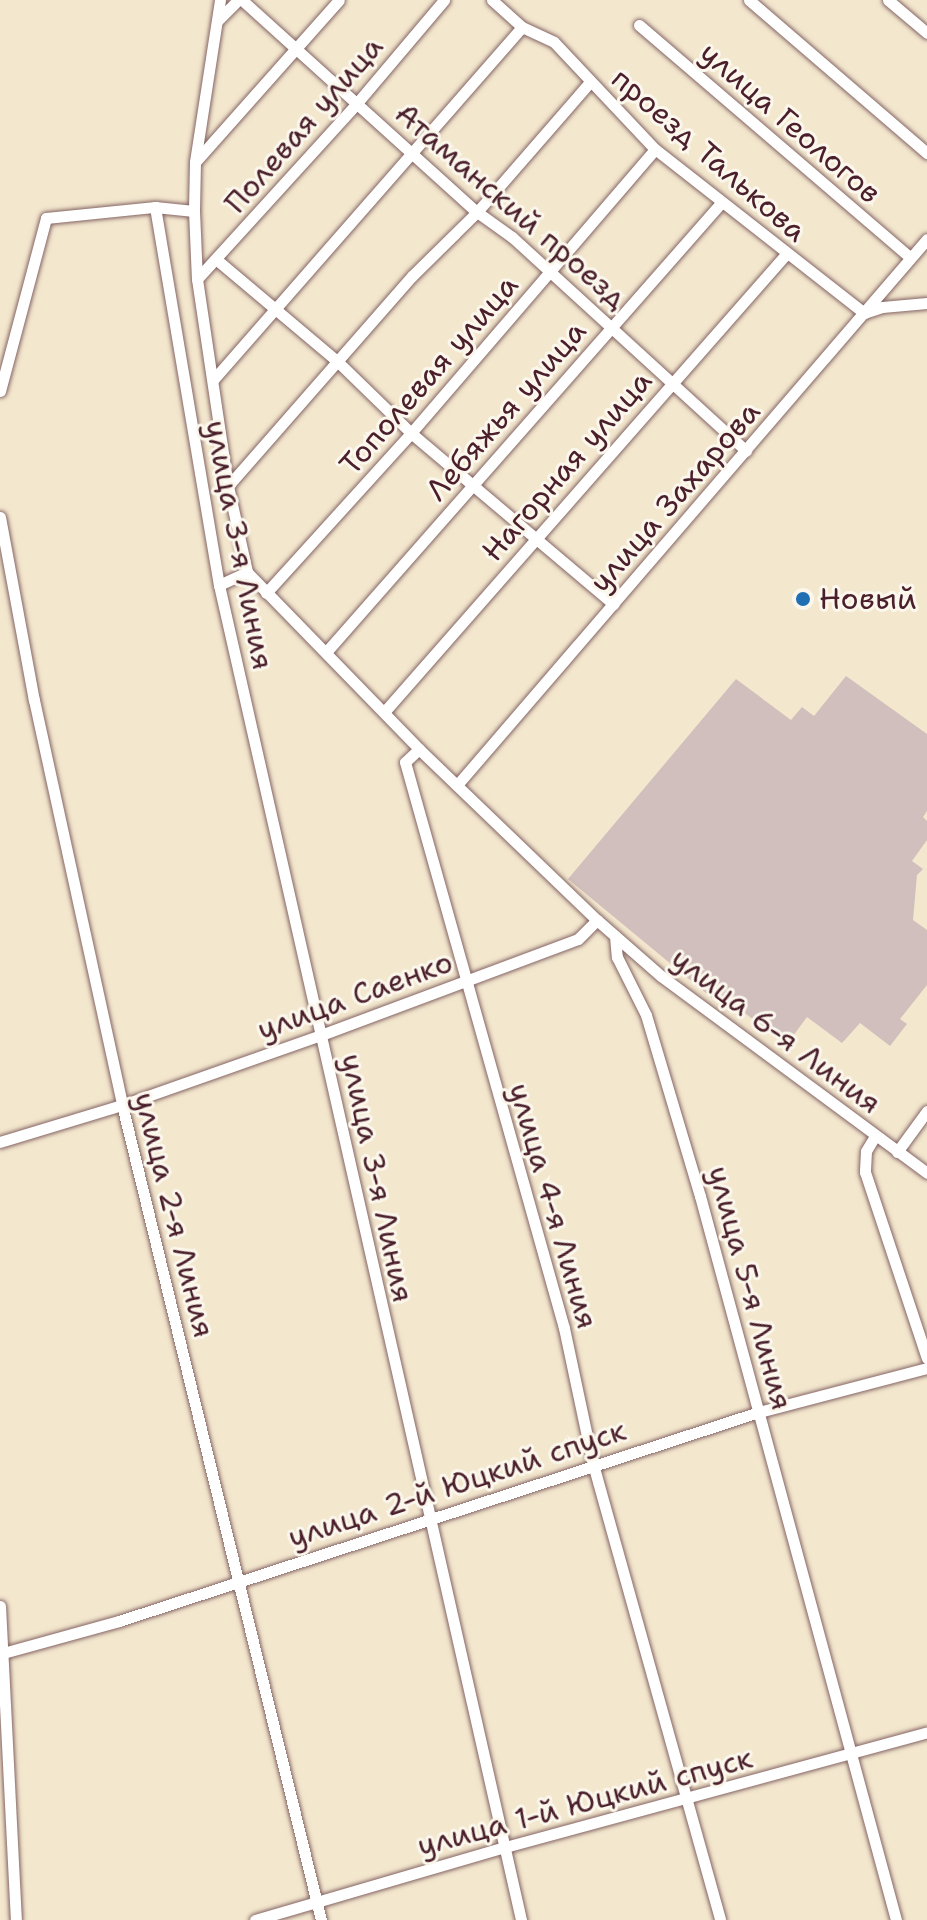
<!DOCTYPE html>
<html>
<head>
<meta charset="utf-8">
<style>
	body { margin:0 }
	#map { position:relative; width:927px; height:1920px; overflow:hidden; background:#f3e7ce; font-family:"Shantell Sans",sans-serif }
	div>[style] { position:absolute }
	.industrial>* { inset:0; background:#d1bfbd }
	.roads { filter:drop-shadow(0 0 2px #856564) drop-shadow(0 0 2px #856564) }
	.minor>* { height:11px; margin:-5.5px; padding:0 5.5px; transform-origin:5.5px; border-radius:5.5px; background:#fff }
	.dots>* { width:22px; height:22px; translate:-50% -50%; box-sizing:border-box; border:4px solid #fbf7ec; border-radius:50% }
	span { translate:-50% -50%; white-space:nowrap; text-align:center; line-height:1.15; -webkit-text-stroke:6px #fbf7ec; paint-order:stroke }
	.street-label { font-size:30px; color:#4a1f2b }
	.poi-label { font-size:30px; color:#4a1f2b }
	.left { translate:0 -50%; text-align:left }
</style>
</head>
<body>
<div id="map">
	<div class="industrial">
		<div style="clip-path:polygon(846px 676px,927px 734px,927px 811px,923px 817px,927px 821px,927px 840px,912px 861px,923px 869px,917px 875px,913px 920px,927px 930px,927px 985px,900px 1019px,907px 1024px,890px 1046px,860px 1023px,842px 1043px,807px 1017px,787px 1044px,735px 1006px,729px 1012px,568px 879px,736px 679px,791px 720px,802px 707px,814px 716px)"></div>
	</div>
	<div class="roads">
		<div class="minor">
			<div style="left:220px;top:0;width:164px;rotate:98.8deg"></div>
			<div style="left:195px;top:162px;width:49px;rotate:91.2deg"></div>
			<div style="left:194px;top:211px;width:68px;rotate:87.5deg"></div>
			<div style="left:197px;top:279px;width:209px;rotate:81.5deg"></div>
			<div style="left:228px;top:486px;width:88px;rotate:77.5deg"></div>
			<div style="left:247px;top:572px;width:247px;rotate:45.8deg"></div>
			<div style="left:419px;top:749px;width:247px;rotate:43.9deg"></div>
			<div style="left:597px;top:920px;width:85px;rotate:41.2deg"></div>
			<div style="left:661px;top:976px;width:331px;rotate:36.5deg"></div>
			<div style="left:242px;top:0;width:316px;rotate:42.1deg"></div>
			<div style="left:477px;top:212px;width:43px;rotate:35.5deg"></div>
			<div style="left:512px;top:237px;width:317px;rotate:42.4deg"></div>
			<div style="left:492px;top:0;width:40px;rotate:42deg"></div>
			<div style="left:522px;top:27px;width:35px;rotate:25deg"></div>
			<div style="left:554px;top:42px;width:147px;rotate:46.7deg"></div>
			<div style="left:655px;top:149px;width:266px;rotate:38.1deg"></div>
			<div style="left:864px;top:313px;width:19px;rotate:-18deg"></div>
			<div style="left:882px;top:307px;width:45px;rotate:-5.1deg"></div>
			<div style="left:749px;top:0;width:235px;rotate:40.7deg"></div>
			<div style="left:888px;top:0;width:51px;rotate:40.2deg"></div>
			<div style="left:217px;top:21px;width:30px;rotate:-45deg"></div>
			<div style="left:639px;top:25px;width:357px;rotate:40.6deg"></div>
			<div style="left:196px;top:161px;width:215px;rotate:-48.4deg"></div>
			<div style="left:155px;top:207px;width:383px;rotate:80.4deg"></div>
			<div style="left:219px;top:585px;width:1369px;rotate:77.25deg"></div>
			<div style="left:217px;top:260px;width:157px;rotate:40.1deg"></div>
			<div style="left:337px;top:361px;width:103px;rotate:44.2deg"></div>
			<div style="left:411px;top:433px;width:265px;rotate:40.2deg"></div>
			<div style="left:197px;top:279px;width:238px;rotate:-47.7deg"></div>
			<div style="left:357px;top:103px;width:135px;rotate:-49.8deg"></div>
			<div style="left:213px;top:380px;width:469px;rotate:-48.8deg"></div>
			<div style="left:0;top:391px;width:179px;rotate:-75.1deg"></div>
			<div style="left:46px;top:218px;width:110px;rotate:-5.8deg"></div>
			<div style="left:155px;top:207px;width:39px;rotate:6deg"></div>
			<div style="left:228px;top:486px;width:279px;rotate:-48.8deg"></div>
			<div style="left:412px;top:276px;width:91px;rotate:-44.6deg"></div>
			<div style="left:477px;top:212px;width:171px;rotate:-49deg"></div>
			<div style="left:0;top:517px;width:186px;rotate:79.5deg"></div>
			<div style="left:34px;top:700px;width:414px;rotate:77.7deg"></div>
			<div style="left:122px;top:1105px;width:839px;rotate:76.28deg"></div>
			<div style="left:219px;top:585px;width:31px;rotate:-25deg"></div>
			<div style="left:266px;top:593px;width:216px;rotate:-47.8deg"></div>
			<div style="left:411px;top:433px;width:374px;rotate:-49.3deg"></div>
			<div style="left:327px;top:651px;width:597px;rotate:-48.67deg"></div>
			<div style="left:385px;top:711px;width:608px;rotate:-48.73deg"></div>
			<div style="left:419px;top:749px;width:19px;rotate:137deg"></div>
			<div style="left:405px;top:762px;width:588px;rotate:74.31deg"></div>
			<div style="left:564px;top:1328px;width:139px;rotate:78deg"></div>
			<div style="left:593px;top:1464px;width:473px;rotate:74.4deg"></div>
			<div style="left:457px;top:785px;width:720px;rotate:-49.28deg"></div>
			<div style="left:615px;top:936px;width:21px;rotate:85deg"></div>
			<div style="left:617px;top:957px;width:65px;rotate:63.4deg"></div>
			<div style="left:646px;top:1015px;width:189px;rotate:73.4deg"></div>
			<div style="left:700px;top:1196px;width:750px;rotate:74.85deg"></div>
			<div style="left:875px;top:1136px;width:17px;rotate:121deg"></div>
			<div style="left:866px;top:1151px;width:21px;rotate:93deg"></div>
			<div style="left:865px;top:1172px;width:196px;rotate:71.6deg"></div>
			<div style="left:0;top:1142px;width:127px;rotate:-16.9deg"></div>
			<div style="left:122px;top:1105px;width:211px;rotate:-19.4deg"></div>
			<div style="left:321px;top:1035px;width:274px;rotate:-20.5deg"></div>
			<div style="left:578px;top:939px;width:27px;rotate:-45deg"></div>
			<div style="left:897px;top:1152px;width:51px;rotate:-53.8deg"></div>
			<div style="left:0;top:1606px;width:314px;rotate:87.1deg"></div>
			<div style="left:3px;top:1653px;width:120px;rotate:-15.4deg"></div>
			<div style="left:119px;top:1621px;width:673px;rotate:-18.09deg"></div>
			<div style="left:759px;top:1412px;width:174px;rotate:-14.7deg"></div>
			<div style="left:255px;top:1920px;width:260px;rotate:-16.3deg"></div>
			<div style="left:505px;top:1847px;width:437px;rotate:-15.2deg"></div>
		</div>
	</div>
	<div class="dots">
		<div style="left:803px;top:599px;background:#1f6fb2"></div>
	</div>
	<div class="street-label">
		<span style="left:790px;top:123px;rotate:41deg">улица Геологов</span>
		<span style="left:304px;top:125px;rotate:-49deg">Полевая улица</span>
		<span style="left:709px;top:155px;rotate:41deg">проезд Талькова</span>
		<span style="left:511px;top:206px;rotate:41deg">Атаманский проезд</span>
		<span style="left:429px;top:375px;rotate:-49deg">Тополевая улица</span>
		<span style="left:506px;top:411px;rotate:-49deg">Лебяжья улица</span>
		<span style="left:567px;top:466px;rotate:-49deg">Нагорная улица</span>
		<span style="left:675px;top:497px;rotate:-49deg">улица Захарова</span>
		<span style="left:239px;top:545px;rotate:79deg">улица 3-я Линия</span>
		<span style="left:355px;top:996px;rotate:-20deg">улица Саенко</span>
		<span style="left:776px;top:1031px;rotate:37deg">улица 6-я Линия</span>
		<span style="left:377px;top:1178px;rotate:78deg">улица 3-я Линия</span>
		<span style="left:553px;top:1206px;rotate:74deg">улица 4-я Линия</span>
		<span style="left:174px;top:1215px;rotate:76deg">улица 2-я Линия</span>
		<span style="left:750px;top:1288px;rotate:75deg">улица 5-я Линия</span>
		<span style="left:457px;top:1484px;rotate:-18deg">улица 2-й Юцкий спуск</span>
		<span style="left:585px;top:1802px;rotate:-15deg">улица 1-й Юцкий спуск</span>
	</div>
	<div class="poi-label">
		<span class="left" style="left:819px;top:599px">Новый</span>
	</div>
</div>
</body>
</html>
